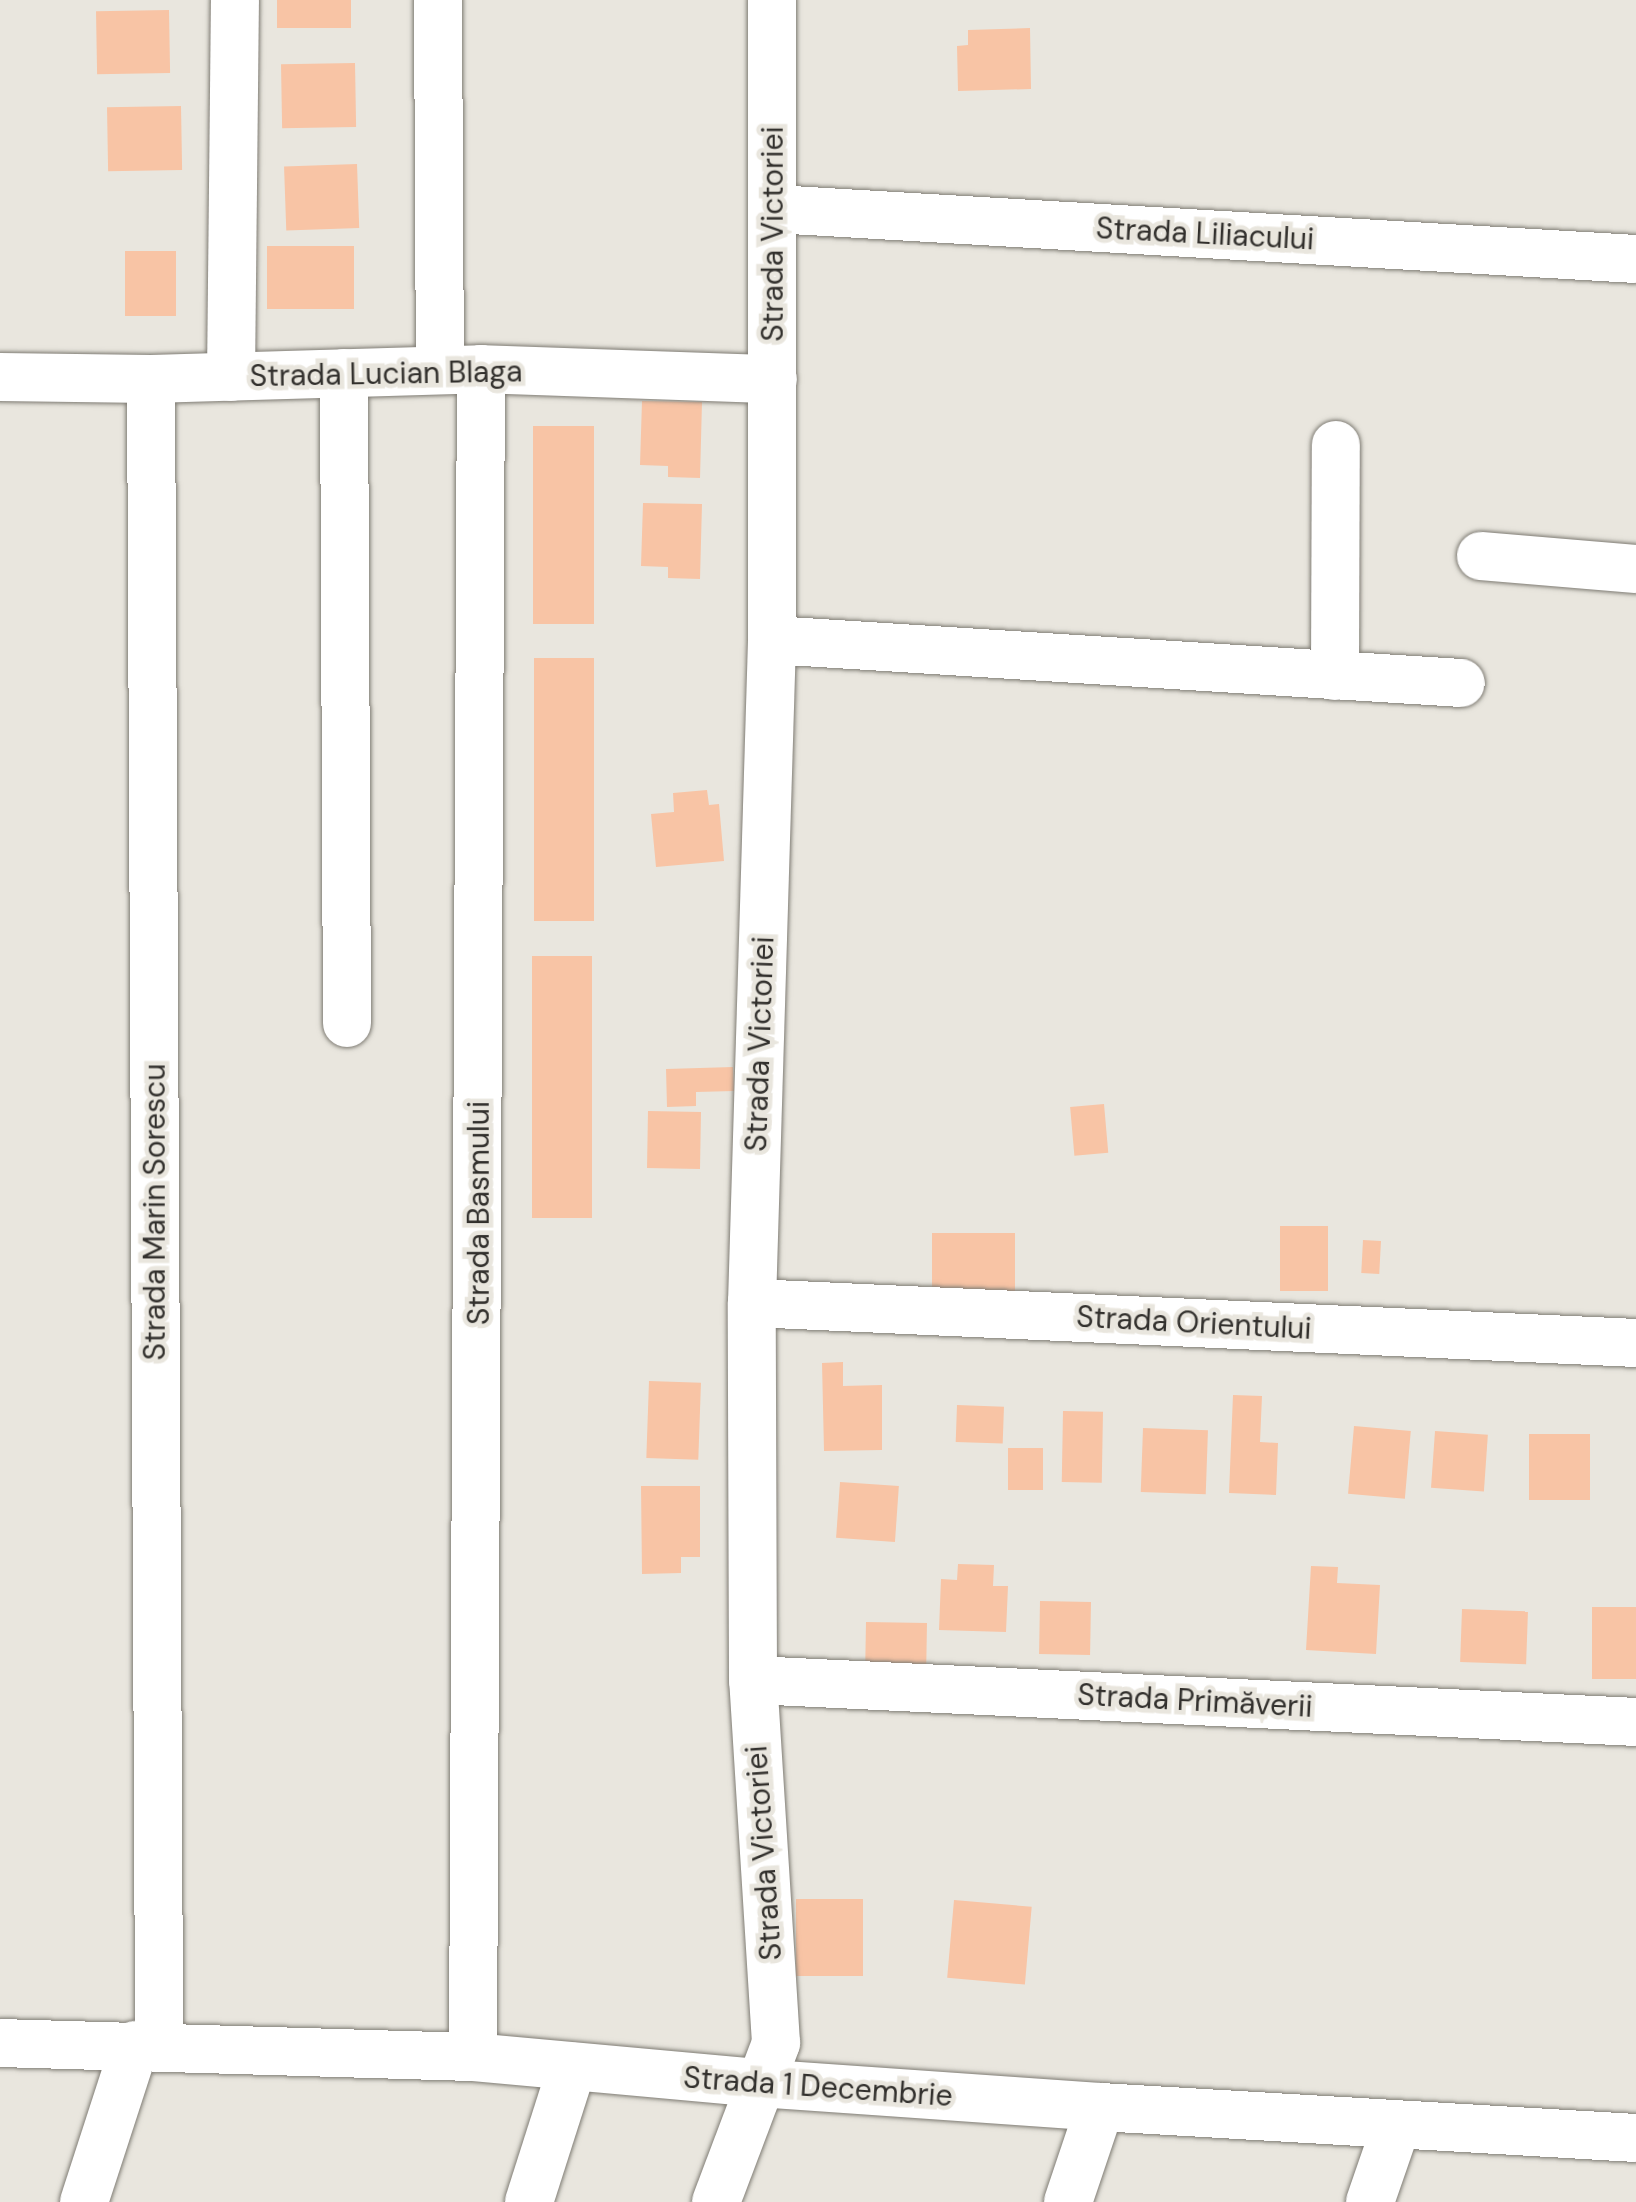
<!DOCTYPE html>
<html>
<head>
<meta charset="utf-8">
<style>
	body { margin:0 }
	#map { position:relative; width:1636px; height:2202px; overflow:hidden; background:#e9e6de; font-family:"DM Sans",sans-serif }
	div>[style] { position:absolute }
	.building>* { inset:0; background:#f8c4a5; transform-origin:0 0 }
	.roads { filter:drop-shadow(0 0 2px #7f7c74) drop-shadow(0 0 2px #7f7c74) }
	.minor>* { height:48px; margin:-24px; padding:0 24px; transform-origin:24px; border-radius:24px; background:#fff }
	span { translate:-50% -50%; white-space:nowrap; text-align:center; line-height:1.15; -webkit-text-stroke:9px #e9e6de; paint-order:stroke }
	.street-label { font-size:30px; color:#32302d }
</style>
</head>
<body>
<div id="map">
	<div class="building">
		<div style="left:277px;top:0;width:74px;height:28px"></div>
		<div style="left:169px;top:10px;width:63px;height:73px;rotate:89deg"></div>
		<div style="clip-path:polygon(1030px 28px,1031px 89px,958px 91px,957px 46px,968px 45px,968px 30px)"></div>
		<div style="left:355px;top:63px;width:64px;height:74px;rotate:89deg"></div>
		<div style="left:181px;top:106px;width:64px;height:74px;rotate:89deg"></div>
		<div style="left:357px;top:164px;width:64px;height:73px;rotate:88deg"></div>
		<div style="left:267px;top:246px;width:87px;height:63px"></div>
		<div style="left:125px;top:251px;width:51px;height:65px"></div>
		<div style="clip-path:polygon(642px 401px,702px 402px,700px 478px,668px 477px,668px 466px,640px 465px)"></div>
		<div style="left:533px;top:426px;width:61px;height:198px"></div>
		<div style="clip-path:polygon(643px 503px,702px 504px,700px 579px,668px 578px,668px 567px,641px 566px)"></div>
		<div style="left:594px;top:658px;width:263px;height:60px;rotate:90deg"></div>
		<div style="clip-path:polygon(707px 790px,709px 805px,719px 804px,724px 861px,656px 867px,651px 814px,674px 812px,673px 793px)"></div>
		<div style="left:532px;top:956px;width:60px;height:262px"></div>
		<div style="clip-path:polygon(733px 1067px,734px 1091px,696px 1092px,696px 1106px,667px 1107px,666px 1069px)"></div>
		<div style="left:1104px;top:1104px;width:49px;height:34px;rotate:85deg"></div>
		<div style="left:648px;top:1111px;width:53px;height:57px;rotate:1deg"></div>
		<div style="left:1280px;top:1226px;width:48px;height:65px"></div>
		<div style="left:1015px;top:1233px;width:68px;height:83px;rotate:90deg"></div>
		<div style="left:1363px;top:1240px;width:18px;height:33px;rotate:3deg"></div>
		<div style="clip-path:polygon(843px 1362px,843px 1386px,882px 1385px,882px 1450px,824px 1451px,822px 1363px)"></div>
		<div style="left:649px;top:1381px;width:52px;height:77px;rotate:2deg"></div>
		<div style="clip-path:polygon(1233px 1395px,1262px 1396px,1260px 1442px,1278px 1443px,1276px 1495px,1229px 1493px)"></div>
		<div style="left:957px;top:1405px;width:47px;height:37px;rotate:2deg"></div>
		<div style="left:1063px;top:1411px;width:40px;height:71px;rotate:1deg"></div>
		<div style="left:1354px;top:1426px;width:57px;height:68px;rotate:5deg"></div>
		<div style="left:1143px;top:1428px;width:65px;height:64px;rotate:2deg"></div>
		<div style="left:1435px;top:1431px;width:53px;height:57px;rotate:4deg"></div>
		<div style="left:1529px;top:1434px;width:61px;height:66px"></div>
		<div style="left:1008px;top:1448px;width:35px;height:42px"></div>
		<div style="left:840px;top:1482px;width:59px;height:56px;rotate:4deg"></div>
		<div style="clip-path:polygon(641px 1486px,700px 1486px,700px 1557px,681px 1557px,681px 1573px,642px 1574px)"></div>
		<div style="clip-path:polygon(958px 1564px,994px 1565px,993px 1586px,1008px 1586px,1006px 1632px,939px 1630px,941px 1579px,957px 1580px)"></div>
		<div style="clip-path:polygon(1311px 1566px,1338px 1567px,1337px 1583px,1380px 1585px,1376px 1654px,1306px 1650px)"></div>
		<div style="left:1040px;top:1601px;width:51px;height:53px;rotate:1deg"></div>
		<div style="left:1592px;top:1607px;width:44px;height:72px"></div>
		<div style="left:1462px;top:1609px;width:66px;height:53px;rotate:2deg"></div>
		<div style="left:866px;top:1622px;width:61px;height:52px;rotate:1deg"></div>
		<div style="left:796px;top:1899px;width:67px;height:77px"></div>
		<div style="left:954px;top:1900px;width:78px;height:78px;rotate:5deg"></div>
	</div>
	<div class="roads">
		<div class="minor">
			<div style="left:438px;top:0;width:369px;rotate:89.7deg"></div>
			<div style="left:774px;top:209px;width:863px;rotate:3.32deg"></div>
			<div style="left:344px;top:373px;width:650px;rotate:89.74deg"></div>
			<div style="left:0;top:377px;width:151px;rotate:0.8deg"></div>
			<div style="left:151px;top:379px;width:330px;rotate:-1.7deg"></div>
			<div style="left:481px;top:369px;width:292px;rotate:2deg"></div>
			<div style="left:231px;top:377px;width:377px;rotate:-89.4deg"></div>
			<div style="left:151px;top:379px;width:1666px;rotate:89.72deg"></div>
			<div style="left:1481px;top:556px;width:156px;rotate:4.8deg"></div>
			<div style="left:772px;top:640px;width:690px;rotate:3.57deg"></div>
			<div style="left:1335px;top:676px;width:231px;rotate:-89.8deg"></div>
			<div style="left:752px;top:1303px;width:885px;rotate:2.59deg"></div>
			<div style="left:753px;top:1680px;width:884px;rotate:2.72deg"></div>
			<div style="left:0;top:2043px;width:473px;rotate:1.7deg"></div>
			<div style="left:473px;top:2057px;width:286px;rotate:5.2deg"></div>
			<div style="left:758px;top:2083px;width:343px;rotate:4deg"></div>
			<div style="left:1100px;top:2107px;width:537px;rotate:3.31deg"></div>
			<div style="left:473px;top:2057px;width:1688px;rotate:-89.73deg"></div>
			<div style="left:84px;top:2202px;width:165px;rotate:-72deg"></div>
			<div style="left:529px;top:2202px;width:142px;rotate:-72.3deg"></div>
			<div style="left:716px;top:2202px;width:170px;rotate:-69.3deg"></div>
			<div style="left:776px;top:2043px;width:364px;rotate:-93.6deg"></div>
			<div style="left:753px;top:1680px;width:377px;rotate:-90.2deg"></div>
			<div style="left:752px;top:1303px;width:663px;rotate:-88.27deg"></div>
			<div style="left:772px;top:640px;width:640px;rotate:-90deg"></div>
			<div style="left:1068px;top:2202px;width:100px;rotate:-71.4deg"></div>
			<div style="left:1370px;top:2202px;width:79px;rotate:-70.9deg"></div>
		</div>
	</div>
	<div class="street-label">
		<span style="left:773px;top:234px;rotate:-90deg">Strada Victoriei</span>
		<span style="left:1205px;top:234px;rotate:3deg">Strada Liliacului</span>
		<span style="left:386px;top:374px;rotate:-1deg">Strada Lucian Blaga</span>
		<span style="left:760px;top:1044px;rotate:-88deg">Strada Victoriei</span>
		<span style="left:155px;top:1212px;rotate:-90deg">Strada Marin Sorescu</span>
		<span style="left:479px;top:1213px;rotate:-90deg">Strada Basmului</span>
		<span style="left:1194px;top:1323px;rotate:3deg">Strada Orientului</span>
		<span style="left:1195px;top:1701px;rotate:3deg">Strada Primăverii</span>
		<span style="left:764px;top:1853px;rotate:-94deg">Strada Victoriei</span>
		<span style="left:818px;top:2087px;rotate:4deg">Strada 1 Decembrie</span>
	</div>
</div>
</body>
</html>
